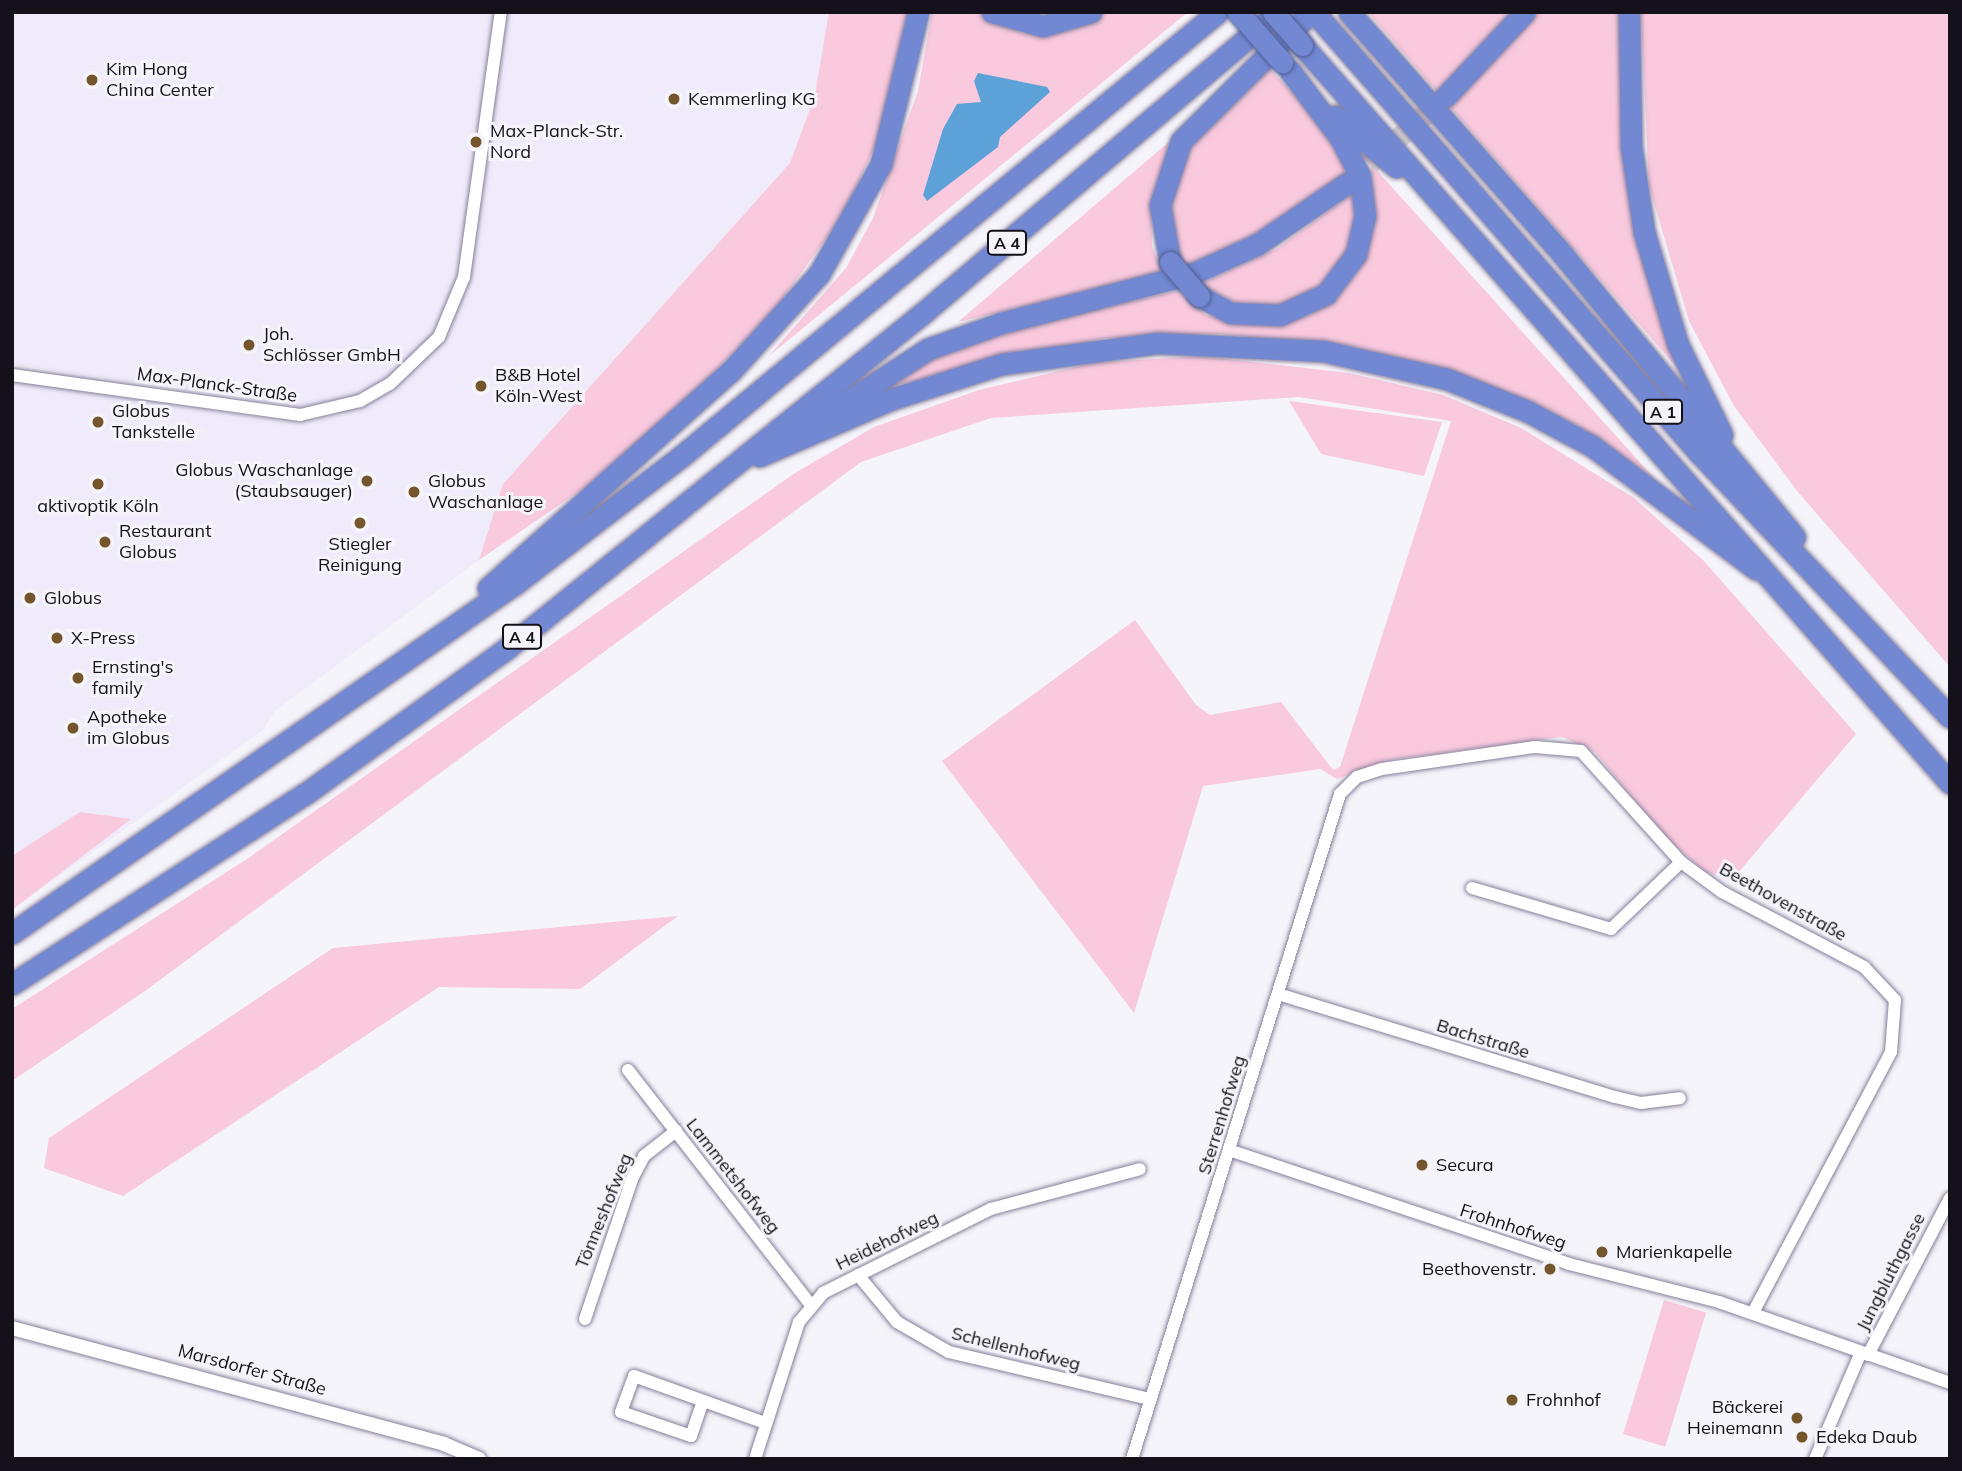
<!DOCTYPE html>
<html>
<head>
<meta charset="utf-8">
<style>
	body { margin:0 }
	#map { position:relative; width:1962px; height:1471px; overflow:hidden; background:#f5f4fa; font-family:Mulish,sans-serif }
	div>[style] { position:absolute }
	.built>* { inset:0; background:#efebfb }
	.green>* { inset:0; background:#f9c9dd; transform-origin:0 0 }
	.water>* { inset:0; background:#5ca1d7 }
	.motorway-tunnel>* { height:21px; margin-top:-10.5px; transform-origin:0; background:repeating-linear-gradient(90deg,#d3d2d9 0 21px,transparent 0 31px) }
	.roads { filter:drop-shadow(0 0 2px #877f9b) drop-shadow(0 0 2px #877f9b) }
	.minor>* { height:12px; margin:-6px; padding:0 6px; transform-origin:6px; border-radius:6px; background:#fff }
	.tertiary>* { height:14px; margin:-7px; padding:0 7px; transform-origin:7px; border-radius:7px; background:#fff }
	.motorway>* { height:21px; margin:-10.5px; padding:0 10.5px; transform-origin:10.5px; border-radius:10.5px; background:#7288d3 }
	.bridges { filter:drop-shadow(0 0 2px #515e93) drop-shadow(0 0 2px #515e93) }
	.motorway-bridge>* { height:21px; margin:-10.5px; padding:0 10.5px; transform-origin:10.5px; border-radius:10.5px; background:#7288d3 }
	.dots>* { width:19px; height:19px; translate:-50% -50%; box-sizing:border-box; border:4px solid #f5f4fa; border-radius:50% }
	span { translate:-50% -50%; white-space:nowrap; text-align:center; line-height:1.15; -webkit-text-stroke:6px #f5f4fa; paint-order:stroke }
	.shield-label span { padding:2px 5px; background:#f5f4fa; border:2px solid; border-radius:5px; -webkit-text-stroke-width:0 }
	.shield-label { font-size:16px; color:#14111b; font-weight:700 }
	.poi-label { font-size:18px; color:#14111b }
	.left { translate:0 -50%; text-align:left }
	.right { translate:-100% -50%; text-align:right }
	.street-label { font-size:18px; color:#14111b }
	.frame { position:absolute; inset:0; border:14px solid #14111b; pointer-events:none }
</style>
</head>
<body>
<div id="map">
	<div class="built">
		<div style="clip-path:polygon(12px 12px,829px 12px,815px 95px,790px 163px,503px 484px,479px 560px,275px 711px,263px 730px,12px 910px,12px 381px,299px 424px,346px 414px,12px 364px)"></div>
	</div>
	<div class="green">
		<div style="clip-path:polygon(829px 12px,911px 12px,886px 123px,842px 216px,778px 305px,700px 387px,610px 470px,479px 560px,503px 484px,790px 163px,815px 95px)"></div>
		<div style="clip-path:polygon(932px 12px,975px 12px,1022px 33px,1065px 32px,1106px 12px,1188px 12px,769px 356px,846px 268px,873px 218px,918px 91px)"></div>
		<div style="clip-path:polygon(1368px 12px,1619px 12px,1634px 232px,1679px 370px)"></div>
		<div style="clip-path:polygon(1641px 12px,1950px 12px,1950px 667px,1797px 491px,1734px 406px,1689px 321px,1649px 186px)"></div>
		<div style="clip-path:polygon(1267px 66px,1316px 118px,1346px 163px,1343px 175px,1263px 231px,1185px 266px,1166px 228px,1179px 155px)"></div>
		<div style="clip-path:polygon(1170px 141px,1151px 206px,1152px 247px,1163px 273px,958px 322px)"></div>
		<div style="clip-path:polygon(1371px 164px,1655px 479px,1577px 425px,1524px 401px,1355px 347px,1220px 334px,1105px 338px,878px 389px,938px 353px,1032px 324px,1178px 291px,1206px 315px,1243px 324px,1280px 324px,1310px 315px,1339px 293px,1375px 213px)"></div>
		<div style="clip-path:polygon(1355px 192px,1353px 242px,1334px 276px,1290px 305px,1245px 308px,1201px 284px,1278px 248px)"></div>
		<div style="clip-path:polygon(1200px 356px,1349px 373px,1443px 395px,1521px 428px,1634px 498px,1703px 560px,1856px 734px,1731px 881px,1704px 871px,1664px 836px,1595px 752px,1562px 737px,1389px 760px,1337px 779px,1320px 769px,1203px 786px,1134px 1013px,942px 761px,1135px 620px,1196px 705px,1210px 715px,1281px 702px,1333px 770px,1340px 767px,1451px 421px,1299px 397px,991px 418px,861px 462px,145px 991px,12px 1081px,12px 1009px,247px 859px,795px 473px,874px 427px,979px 390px,1092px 363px)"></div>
		<div style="clip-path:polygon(1289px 401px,1442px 422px,1424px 476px,1321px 454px)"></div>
		<div style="clip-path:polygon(80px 812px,131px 819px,12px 910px,12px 856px)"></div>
		<div style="clip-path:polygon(678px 916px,580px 989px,439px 987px,123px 1196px,44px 1168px,49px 1138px,333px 948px)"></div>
		<div style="left:1664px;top:1300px;width:44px;height:140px;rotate:17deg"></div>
	</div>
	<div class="water">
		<div style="clip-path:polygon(978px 73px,1047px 87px,1050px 92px,1000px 137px,998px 147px,927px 201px,923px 195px,943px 129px,957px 104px,981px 102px,974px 81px)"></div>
	</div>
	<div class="motorway-tunnel">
		<div style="left:1346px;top:184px;width:133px;rotate:-41.3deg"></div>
	</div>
	<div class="roads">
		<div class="minor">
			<div style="left:12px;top:375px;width:291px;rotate:7.9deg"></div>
			<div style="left:300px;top:415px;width:62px;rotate:-13.1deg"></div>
			<div style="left:360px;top:401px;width:34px;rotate:-30deg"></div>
			<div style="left:390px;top:384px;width:68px;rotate:-43.8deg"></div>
			<div style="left:439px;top:337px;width:65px;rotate:-67.4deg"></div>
			<div style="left:464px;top:277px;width:268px;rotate:-82.1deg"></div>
			<div style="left:1472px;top:888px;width:145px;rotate:16.4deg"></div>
			<div style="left:1611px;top:929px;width:97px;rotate:-43.7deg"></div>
			<div style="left:1278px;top:994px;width:352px;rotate:17deg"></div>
			<div style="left:1615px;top:1097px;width:27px;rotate:13deg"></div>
			<div style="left:1641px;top:1103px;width:39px;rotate:-7deg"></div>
			<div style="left:628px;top:1070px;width:296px;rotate:52.1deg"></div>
			<div style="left:1229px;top:1150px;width:359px;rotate:18.5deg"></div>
			<div style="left:1569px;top:1264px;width:155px;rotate:14.2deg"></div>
			<div style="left:1719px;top:1302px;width:245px;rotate:19.3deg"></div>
			<div style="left:858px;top:1275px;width:61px;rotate:50.3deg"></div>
			<div style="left:897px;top:1322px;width:60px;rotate:30deg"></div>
			<div style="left:949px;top:1352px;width:206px;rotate:13.2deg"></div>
			<div style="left:585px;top:1319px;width:148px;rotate:-71.4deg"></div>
			<div style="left:632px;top:1179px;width:26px;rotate:-62deg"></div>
			<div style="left:644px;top:1156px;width:41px;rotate:-38deg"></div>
			<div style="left:1868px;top:1355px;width:177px;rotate:-62.4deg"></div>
			<div style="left:703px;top:1401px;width:37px;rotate:109deg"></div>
			<div style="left:691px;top:1436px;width:74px;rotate:-161.1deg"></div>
			<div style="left:621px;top:1412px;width:38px;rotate:-70deg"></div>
			<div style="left:634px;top:1376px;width:139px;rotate:19.7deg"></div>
			<div style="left:755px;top:1459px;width:144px;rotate:-72.2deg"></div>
			<div style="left:799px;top:1322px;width:38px;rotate:-50deg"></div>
			<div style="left:823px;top:1293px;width:188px;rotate:-26.6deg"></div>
			<div style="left:991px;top:1209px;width:154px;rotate:-15deg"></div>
			<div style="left:1132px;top:1459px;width:697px;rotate:-72.63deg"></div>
			<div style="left:1340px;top:794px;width:24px;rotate:-45deg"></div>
			<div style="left:1357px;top:777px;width:26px;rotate:-18deg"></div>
			<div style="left:1382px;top:769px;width:155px;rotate:-8.2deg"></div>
			<div style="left:1535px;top:747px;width:46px;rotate:5deg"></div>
			<div style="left:1581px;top:751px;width:149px;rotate:48deg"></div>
			<div style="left:1681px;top:862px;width:51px;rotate:36.2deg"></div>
			<div style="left:1722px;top:892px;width:161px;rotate:27.8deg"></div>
			<div style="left:1864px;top:967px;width:45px;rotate:46.8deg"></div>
			<div style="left:1895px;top:1000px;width:52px;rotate:94.4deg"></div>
			<div style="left:1891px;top:1052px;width:295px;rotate:117.9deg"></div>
			<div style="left:1815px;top:1459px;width:116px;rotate:-66.7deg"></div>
		</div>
		<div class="tertiary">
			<div style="left:12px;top:1328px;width:447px;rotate:15deg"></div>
			<div style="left:444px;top:1444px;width:38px;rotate:23deg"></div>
		</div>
		<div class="motorway">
			<div style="left:992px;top:12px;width:53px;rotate:15.4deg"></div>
			<div style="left:1043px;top:26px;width:50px;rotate:-16.3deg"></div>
			<div style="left:1314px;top:12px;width:588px;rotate:48.86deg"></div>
			<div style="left:1701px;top:455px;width:361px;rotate:46.5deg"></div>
			<div style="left:1349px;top:12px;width:324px;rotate:48.6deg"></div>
			<div style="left:1563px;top:255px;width:365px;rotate:50.6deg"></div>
			<div style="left:1629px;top:12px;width:134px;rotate:89.1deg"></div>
			<div style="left:1631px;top:146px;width:87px;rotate:81.4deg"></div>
			<div style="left:1644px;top:232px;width:118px;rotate:73.3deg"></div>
			<div style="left:1678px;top:345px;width:100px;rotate:63.9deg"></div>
			<div style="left:1302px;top:45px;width:982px;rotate:48.72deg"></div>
			<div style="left:1446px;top:96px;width:115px;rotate:-46.8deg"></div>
			<div style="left:1335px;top:116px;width:80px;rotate:39.9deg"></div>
			<div style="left:1170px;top:262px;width:58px;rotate:-100deg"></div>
			<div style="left:1160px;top:205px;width:67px;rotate:-71.8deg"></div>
			<div style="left:1181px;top:141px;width:183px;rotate:-44.8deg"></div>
			<div style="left:1199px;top:296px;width:36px;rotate:28deg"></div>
			<div style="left:1231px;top:313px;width:49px;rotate:2.3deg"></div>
			<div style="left:1280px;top:315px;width:51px;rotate:-24.5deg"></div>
			<div style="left:1326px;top:294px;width:50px;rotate:-53.1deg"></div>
			<div style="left:1356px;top:254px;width:39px;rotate:-77deg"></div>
			<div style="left:1365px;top:216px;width:40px;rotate:-97.1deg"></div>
			<div style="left:1360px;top:176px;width:42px;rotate:-117.2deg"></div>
			<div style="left:1341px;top:139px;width:85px;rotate:-126.9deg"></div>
			<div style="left:809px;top:426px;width:142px;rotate:-32.9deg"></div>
			<div style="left:928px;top:349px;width:77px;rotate:-19.6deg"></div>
			<div style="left:1001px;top:323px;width:199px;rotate:-14.5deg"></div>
			<div style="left:1194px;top:273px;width:70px;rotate:-24.4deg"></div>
			<div style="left:1258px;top:244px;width:107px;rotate:-34.3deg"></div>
			<div style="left:759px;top:456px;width:145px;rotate:-23.2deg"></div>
			<div style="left:892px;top:399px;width:115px;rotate:-17.7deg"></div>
			<div style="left:1002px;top:364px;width:156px;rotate:-7.7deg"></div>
			<div style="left:1157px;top:343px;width:166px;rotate:2.8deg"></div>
			<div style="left:1323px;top:351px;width:127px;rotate:12.7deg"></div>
			<div style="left:1447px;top:379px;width:86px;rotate:21.8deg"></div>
			<div style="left:1527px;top:411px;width:74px;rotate:28.3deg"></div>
			<div style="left:1592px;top:446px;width:205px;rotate:36.9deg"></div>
			<div style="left:488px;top:588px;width:324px;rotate:-41.8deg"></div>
			<div style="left:730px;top:372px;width:132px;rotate:-47.8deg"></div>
			<div style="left:819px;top:274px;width:126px;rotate:-60.6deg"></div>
			<div style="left:881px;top:164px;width:156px;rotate:-76.3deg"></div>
			<div style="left:12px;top:933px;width:614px;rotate:-34.78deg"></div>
			<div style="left:516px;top:583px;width:212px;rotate:-37.5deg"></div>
			<div style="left:684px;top:454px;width:693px;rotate:-39.62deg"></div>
			<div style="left:12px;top:984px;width:349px;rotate:-33deg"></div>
			<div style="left:305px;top:794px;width:248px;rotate:-35.8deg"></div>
			<div style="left:506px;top:649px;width:536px;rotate:-38.86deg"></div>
			<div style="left:923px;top:313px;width:465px;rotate:-40.3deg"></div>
		</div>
	</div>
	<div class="bridges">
		<div class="motorway-bridge">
			<div style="left:1238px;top:12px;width:67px;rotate:48.7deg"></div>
			<div style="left:1273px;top:12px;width:44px;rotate:48.7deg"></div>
			<div style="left:1170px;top:262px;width:45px;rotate:49.5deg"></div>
		</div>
	</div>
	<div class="dots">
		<div style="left:92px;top:80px;background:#75552b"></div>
		<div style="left:674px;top:99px;background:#75552b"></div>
		<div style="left:476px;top:142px;background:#75552b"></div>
		<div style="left:249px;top:345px;background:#75552b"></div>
		<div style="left:481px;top:386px;background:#75552b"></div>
		<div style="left:98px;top:422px;background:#75552b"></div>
		<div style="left:367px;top:481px;background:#75552b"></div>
		<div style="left:98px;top:484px;background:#75552b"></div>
		<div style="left:414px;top:492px;background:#75552b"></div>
		<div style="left:360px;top:523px;background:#75552b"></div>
		<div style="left:105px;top:542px;background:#75552b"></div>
		<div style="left:30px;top:598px;background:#75552b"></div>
		<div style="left:57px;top:638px;background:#75552b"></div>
		<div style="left:78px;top:678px;background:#75552b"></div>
		<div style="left:73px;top:728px;background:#75552b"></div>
		<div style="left:1422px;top:1165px;background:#75552b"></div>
		<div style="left:1602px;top:1252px;background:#75552b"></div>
		<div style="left:1550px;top:1269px;background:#75552b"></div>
		<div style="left:1512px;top:1400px;background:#75552b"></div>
		<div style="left:1797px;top:1418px;background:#75552b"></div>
		<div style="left:1802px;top:1437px;background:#75552b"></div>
	</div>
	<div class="shield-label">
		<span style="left:1007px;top:243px">A 4</span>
		<span style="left:1663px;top:412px">A 1</span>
		<span style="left:522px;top:637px">A 4</span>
	</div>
	<div class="poi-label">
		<span class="left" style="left:106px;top:80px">Kim Hong<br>China Center</span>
		<span class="left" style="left:688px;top:99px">Kemmerling KG</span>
		<span class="left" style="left:490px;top:142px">Max-Planck-Str.<br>Nord</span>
		<span class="left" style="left:263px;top:345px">Joh.<br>Schlösser GmbH</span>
		<span class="left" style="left:495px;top:386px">B&amp;B Hotel<br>Köln-West</span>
		<span class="left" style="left:112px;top:422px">Globus<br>Tankstelle</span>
		<span class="right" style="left:353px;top:481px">Globus Waschanlage<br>(Staubsauger)</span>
		<span class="left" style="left:428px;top:492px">Globus<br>Waschanlage</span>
		<span style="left:98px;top:506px">aktivoptik Köln</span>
		<span class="left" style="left:119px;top:542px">Restaurant<br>Globus</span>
		<span style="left:360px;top:555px">Stiegler<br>Reinigung</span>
		<span class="left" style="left:44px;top:598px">Globus</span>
		<span class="left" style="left:71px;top:638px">X-Press</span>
		<span class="left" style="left:92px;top:678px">Ernsting's<br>family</span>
		<span class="left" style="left:87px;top:728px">Apotheke<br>im Globus</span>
		<span class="left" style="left:1436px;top:1165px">Secura</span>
		<span class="left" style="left:1616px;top:1252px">Marienkapelle</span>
		<span class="right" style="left:1536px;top:1269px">Beethovenstr.</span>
		<span class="left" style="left:1526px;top:1400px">Frohnhof</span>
		<span class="right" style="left:1783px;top:1418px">Bäckerei<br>Heinemann</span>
		<span class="left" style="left:1816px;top:1437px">Edeka Daub</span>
	</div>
	<div class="street-label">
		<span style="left:217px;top:385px;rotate:8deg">Max-Planck-Straße</span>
		<span style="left:1783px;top:902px;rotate:29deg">Beethovenstraße</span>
		<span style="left:1483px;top:1039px;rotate:17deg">Bachstraße</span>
		<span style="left:1222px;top:1115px;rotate:-73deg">Sterrenhofweg</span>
		<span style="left:733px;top:1176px;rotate:52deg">Lammetshofweg</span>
		<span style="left:604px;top:1211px;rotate:-68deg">Tönneshofweg</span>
		<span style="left:1513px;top:1227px;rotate:18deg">Frohnhofweg</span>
		<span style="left:887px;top:1241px;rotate:-26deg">Heidehofweg</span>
		<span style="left:1891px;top:1272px;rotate:-63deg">Jungbluthgasse</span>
		<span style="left:1016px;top:1349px;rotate:14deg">Schellenhofweg</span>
		<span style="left:252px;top:1370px;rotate:15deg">Marsdorfer Straße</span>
	</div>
	<div class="frame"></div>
</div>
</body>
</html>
